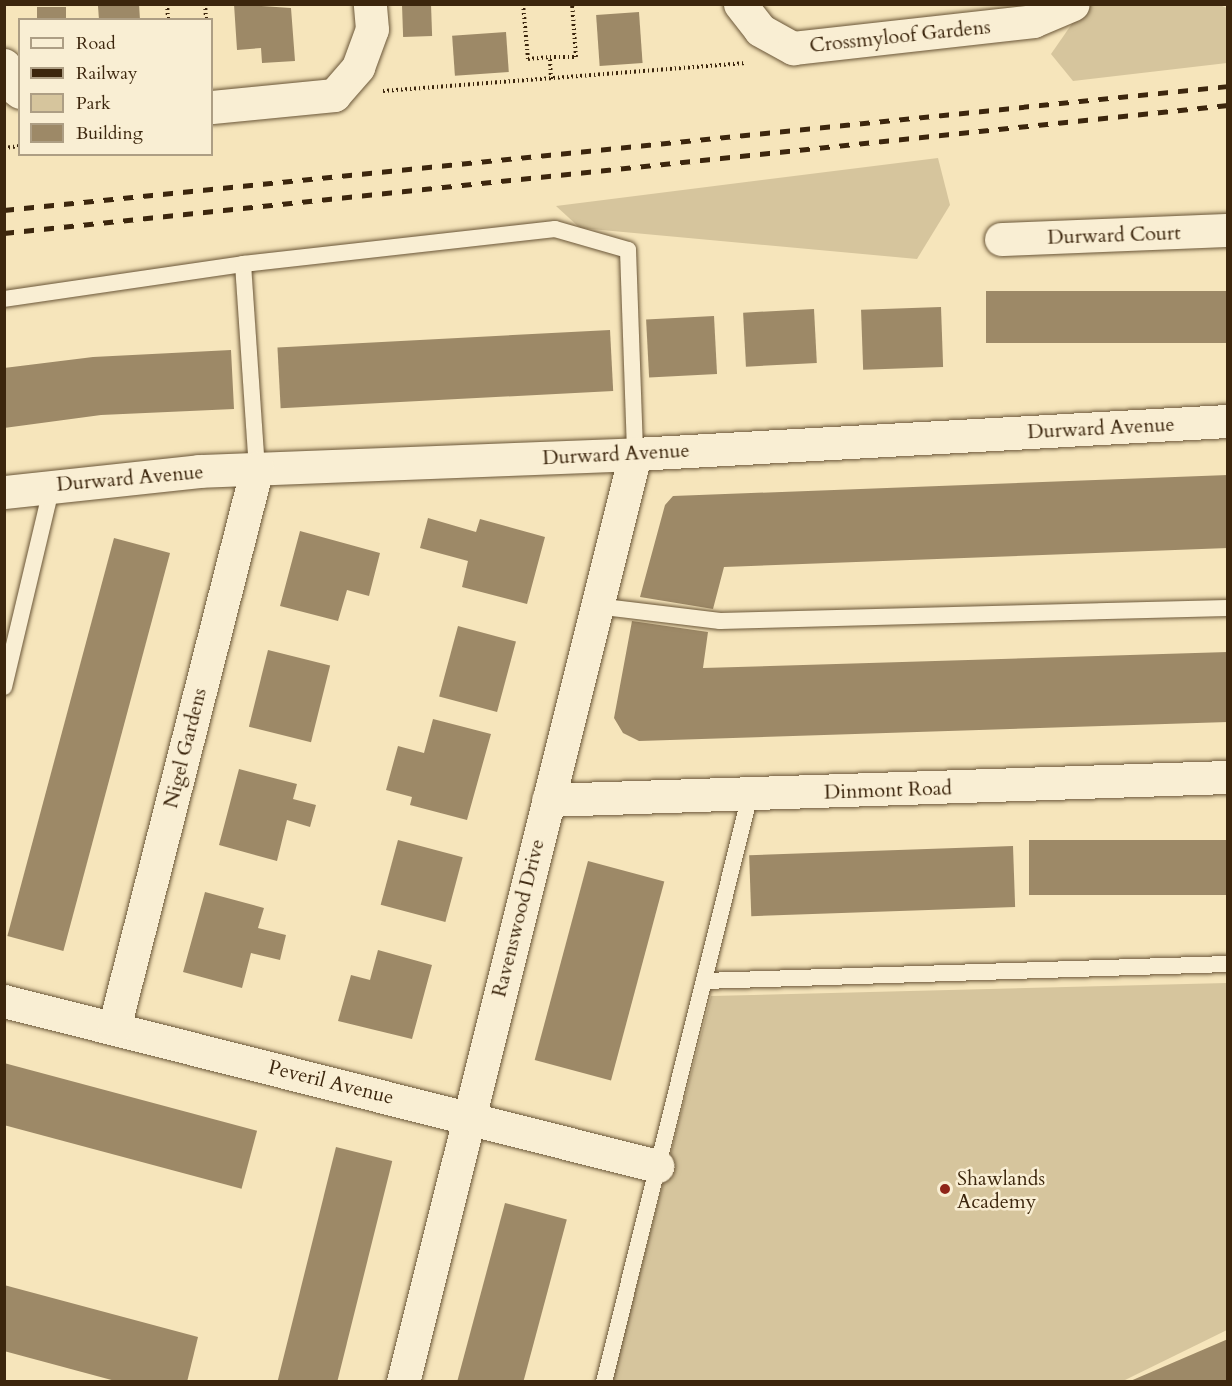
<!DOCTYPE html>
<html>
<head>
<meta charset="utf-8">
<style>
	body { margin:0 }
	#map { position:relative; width:1232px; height:1386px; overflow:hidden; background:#f6e5bb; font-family:Cardo,serif }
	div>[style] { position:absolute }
	.green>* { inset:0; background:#d6c59d }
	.building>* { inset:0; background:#9d8967; transform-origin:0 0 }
	.path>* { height:4px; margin-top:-2px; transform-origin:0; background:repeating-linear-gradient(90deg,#3c260d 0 1.5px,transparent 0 4.5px) }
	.roads { filter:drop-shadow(0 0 2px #6a5638) drop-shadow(0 0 2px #6a5638) }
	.lane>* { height:16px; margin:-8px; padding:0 8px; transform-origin:8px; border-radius:8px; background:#f9eed3 }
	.street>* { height:33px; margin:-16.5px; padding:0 16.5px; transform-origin:16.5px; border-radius:16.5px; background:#f9eed3 }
	.rail>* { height:4.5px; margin-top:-2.25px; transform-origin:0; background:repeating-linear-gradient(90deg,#3c260d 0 10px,transparent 0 20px) }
	.dots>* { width:16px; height:16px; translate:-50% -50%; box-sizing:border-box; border:3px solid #f9eed3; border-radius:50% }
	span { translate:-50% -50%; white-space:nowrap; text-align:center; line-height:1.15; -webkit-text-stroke:5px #f9eed3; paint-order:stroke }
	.street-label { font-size:20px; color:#3c260d }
	.poi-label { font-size:20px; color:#3c260d }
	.left { translate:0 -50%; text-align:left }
	.frame { position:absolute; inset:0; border:6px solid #3c260d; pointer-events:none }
	.legend { position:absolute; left:18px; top:18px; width:195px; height:138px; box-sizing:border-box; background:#f9eed3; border:2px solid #ad9e84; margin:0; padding:8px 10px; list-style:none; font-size:18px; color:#3c260d }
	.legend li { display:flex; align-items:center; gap:12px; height:30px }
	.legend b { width:30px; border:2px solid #ad9e84 }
</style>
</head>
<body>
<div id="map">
	<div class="green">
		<div style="clip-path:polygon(1217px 4px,1227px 8px,1227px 63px,1073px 81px,1051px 54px,1085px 5px)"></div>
		<div style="clip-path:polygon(938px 158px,950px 205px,917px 259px,580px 228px,556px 206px)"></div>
		<div style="clip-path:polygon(1227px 983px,1227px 1330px,1123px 1381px,612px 1382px,711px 996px)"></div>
	</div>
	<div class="building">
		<div style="clip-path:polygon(124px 4px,139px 4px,140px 20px,99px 20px,98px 6px)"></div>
		<div style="clip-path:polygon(234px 4px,291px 8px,295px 61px,262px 63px,261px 48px,237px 50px)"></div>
		<div style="left:431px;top:4px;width:32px;height:29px;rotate:88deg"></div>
		<div style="left:37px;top:7px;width:29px;height:13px"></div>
		<div style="left:639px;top:12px;width:51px;height:43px;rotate:86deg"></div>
		<div style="left:506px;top:32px;width:40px;height:54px;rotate:86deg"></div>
		<div style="left:1228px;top:291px;width:52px;height:242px;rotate:90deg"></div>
		<div style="left:941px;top:307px;width:60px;height:80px;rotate:88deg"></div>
		<div style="left:814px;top:309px;width:54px;height:71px;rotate:87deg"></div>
		<div style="left:714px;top:316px;width:58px;height:68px;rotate:87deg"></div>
		<div style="left:610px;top:330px;width:61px;height:333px;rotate:87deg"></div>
		<div style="clip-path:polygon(231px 350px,234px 409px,101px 415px,4px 428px,4px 368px,93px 357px)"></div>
		<div style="clip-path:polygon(1228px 475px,1228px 548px,724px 567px,713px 609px,640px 597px,665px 505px,673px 496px)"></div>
		<div style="clip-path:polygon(428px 518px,476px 532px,480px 519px,545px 537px,527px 604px,462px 587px,468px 561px,420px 548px)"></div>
		<div style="clip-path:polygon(300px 531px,380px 553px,369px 596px,347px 590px,338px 621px,280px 606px)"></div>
		<div style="left:114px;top:538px;width:58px;height:412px;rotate:15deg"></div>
		<div style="clip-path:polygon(632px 621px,708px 632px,703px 668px,1228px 652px,1228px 722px,639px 741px,623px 733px,614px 718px)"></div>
		<div style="left:458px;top:626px;width:60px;height:73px;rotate:15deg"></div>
		<div style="left:268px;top:650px;width:64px;height:79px;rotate:14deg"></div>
		<div style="clip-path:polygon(433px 719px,491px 734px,467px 820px,410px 805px,412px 797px,386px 790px,398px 746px,424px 753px)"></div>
		<div style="clip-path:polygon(239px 769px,297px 784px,293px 799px,316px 805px,310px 827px,287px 820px,277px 861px,219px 845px)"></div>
		<div style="left:398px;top:840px;width:67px;height:67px;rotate:15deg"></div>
		<div style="left:1228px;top:840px;width:55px;height:199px;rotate:90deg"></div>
		<div style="left:1013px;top:846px;width:61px;height:264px;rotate:88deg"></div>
		<div style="left:588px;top:861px;width:79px;height:206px;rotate:15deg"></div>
		<div style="clip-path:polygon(205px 892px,264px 908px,258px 928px,286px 935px,280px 960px,251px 953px,242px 988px,183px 972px)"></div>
		<div style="clip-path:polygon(378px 950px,432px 965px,412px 1039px,338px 1021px,351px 975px,370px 980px)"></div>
		<div style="left:4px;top:1063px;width:262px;height:60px;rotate:15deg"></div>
		<div style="left:336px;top:1147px;width:58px;height:243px;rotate:14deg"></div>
		<div style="left:505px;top:1203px;width:64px;height:185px;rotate:15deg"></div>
		<div style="clip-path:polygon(4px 1285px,198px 1337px,187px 1382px,119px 1382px,4px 1351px)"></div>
		<div style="clip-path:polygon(1228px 1339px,1228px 1382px,1128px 1382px)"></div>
	</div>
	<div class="path">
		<div style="left:167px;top:4px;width:16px;rotate:86deg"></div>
		<div style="left:205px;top:4px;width:16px;rotate:86deg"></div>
		<div style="left:523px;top:4px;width:55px;rotate:84.8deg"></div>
		<div style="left:528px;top:59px;width:22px;rotate:-5deg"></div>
		<div style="left:551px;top:79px;width:22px;rotate:-93deg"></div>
		<div style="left:550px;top:57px;width:26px"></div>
		<div style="left:576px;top:57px;width:53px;rotate:-94.3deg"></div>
		<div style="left:383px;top:91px;width:364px;rotate:-4.4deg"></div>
		<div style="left:4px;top:148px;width:16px;rotate:-7deg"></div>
	</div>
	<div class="roads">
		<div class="lane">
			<div style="left:243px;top:264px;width:204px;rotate:86.1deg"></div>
			<div style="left:4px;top:299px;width:242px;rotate:-8.3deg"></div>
			<div style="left:243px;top:264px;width:314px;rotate:-6.4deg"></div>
			<div style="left:555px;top:229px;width:76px;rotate:16deg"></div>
			<div style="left:628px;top:250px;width:204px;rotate:88deg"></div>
			<div style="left:596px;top:606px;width:125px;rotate:6.9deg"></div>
			<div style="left:720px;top:621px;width:508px;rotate:-1.47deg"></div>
			<div style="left:4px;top:687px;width:208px;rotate:-76.6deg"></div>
			<div style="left:704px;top:981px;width:524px;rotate:-1.86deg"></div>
			<div style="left:604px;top:1382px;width:605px;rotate:-76.03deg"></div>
		</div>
		<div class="street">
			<div style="left:740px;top:4px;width:33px;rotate:52deg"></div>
			<div style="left:760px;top:30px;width:38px;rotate:29deg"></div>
			<div style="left:793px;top:48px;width:242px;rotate:-6.4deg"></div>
			<div style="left:1033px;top:21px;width:43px;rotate:-23deg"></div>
			<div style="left:4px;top:65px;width:21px;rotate:71deg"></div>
			<div style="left:11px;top:85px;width:11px;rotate:38deg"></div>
			<div style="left:212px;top:107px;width:123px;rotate:-5.6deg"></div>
			<div style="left:334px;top:95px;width:37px;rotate:-49deg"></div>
			<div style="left:358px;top:67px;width:40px;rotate:-69.8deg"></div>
			<div style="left:372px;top:29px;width:25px;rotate:-95deg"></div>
			<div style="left:1001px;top:239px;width:227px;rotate:-2.3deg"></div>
			<div style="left:4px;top:492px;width:196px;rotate:-6.1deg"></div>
			<div style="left:199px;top:471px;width:436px;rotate:-2.2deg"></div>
			<div style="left:635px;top:454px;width:594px;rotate:-3.19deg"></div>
			<div style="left:548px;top:800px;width:680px;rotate:-1.94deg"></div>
			<div style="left:4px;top:1001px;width:674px;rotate:14.18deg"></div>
			<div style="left:114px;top:1028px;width:578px;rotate:-75.68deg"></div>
			<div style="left:403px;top:1382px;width:957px;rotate:-75.96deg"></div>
		</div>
	</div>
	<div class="rail">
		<div style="left:4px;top:210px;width:1230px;rotate:-5.78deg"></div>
		<div style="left:4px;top:233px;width:1231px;rotate:-5.97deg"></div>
	</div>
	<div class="dots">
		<div style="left:945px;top:1189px;background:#8f2418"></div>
	</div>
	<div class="street-label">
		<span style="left:900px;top:36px;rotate:-6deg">Crossmyloof Gardens</span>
		<span style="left:1114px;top:235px;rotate:-2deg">Durward Court</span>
		<span style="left:1101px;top:428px;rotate:-3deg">Durward Avenue</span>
		<span style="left:616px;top:454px;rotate:-3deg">Durward Avenue</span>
		<span style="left:130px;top:478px;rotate:-5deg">Durward Avenue</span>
		<span style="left:185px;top:748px;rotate:-76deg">Nigel Gardens</span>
		<span style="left:888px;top:790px;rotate:-2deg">Dinmont Road</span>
		<span style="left:518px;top:918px;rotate:-76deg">Ravenswood Drive</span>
		<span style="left:331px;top:1082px;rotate:14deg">Peveril Avenue</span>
	</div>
	<div class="poi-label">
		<span class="left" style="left:957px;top:1190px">Shawlands<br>Academy</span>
	</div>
	<div class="frame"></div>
	<ul class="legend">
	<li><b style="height:8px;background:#f9eed3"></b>Road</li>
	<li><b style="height:8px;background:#3c260d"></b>Railway</li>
	<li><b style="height:16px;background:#d6c59d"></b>Park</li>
	<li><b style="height:16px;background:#9d8967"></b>Building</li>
	</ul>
</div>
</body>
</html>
